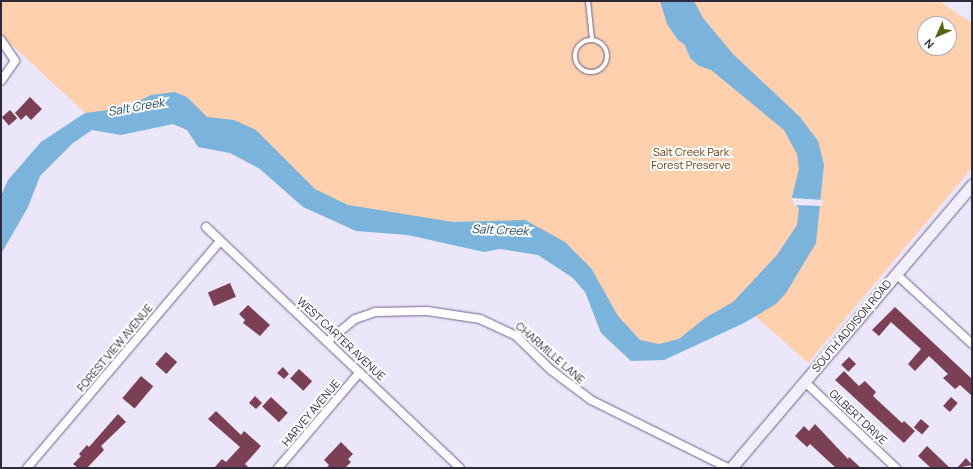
<!DOCTYPE html>
<html>
<head>
<meta charset="utf-8">
<style>
	body { margin:0 }
	#map { position:relative; width:973px; height:469px; overflow:hidden; background:#ece6fa; font-family:Manrope,sans-serif }
	div>[style] { position:absolute }
	.green>* { inset:0; background:#fed0ad }
	.water>* { inset:0; background:#7ab4dc }
	.pier>* { inset:0; background:#ece6fa }
	.building>* { inset:0; background:#7b4054; transform-origin:0 0 }
	.roads { filter:drop-shadow(0 0 1px #6f608d) drop-shadow(0 0 1px #6f608d) }
	.lane>* { height:4px; margin:-2px; padding:0 2px; transform-origin:2px; border-radius:2px; background:#fff }
	.lane>.ring { margin:-2px; padding:0; box-sizing:content-box; background:none; border:4px solid #fff; border-radius:50% }
	.street>* { height:8px; margin:-4px; padding:0 4px; transform-origin:4px; border-radius:4px; background:#fff }
	.secondary>* { height:11px; margin:-5.5px; padding:0 5.5px; transform-origin:5.5px; border-radius:5.5px; background:#f2eefa }
	span { translate:-50% -50%; white-space:nowrap; text-align:center; line-height:1.15; -webkit-text-stroke:4px #fff; paint-order:stroke }
	.park-label { font-size:11px; color:#6d3b07 }
	.street-label { font-size:11px; color:#2f293c }
	.water-label { font-size:12px; color:#1c4966; font-style:italic }
	.frame { position:absolute; inset:0; border:2px solid #2f293c; pointer-events:none }
	.north { position:absolute; left:917px; top:16px; width:40px; height:40px; box-sizing:border-box; background:#fff; border:1px solid #aca9b1; border-radius:50%; rotate:225deg; font-size:11px; font-weight:700; line-height:16px; text-align:center; color:#2f293c }
	.north::after { content:''; display:block; margin:auto; width:14px; height:18px; background:#56650a; clip-path:polygon(50% 0,100% 100%,50% 72%,0 100%) }
</style>
</head>
<body>
<div id="map">
	<div class="green">
		<div style="clip-path:polygon(evenodd,1px 1px,939px 1px,972px 23px,972px 168px,808px 363px,745px 307px,668px 352px,628px 343px,566px 255px,333px 208px,197px 120px,95px 122px,1px 35px,1px 1px,925px 24px,949px 24px,949px 48px,925px 48px,925px 24px)"></div>
	</div>
	<div class="water">
		<div style="clip-path:polygon(660px 1px,694px 1px,703px 18px,733px 54px,800px 117px,818px 141px,824px 165px,816px 243px,786px 293px,776px 304px,744px 323px,664px 360px,631px 361px,601px 333px,585px 292px,573px 278px,538px 255px,500px 249px,484px 252px,408px 235px,356px 231px,303px 207px,260px 169px,230px 153px,198px 147px,187px 130px,173px 124px,121px 135px,92px 130px,73px 143px,40px 176px,28px 207px,1px 254px,1px 196px,8px 180px,41px 142px,85px 113px,125px 108px,151px 95px,175px 92px,187px 97px,207px 117px,234px 120px,256px 130px,315px 189px,348px 205px,453px 222px,525px 220px,565px 242px,591px 268px,618px 316px,640px 340px,659px 344px,679px 339px,705px 318px,733px 302px,777px 255px,797px 225px,799px 209px,792px 197px,799px 169px,797px 154px,784px 130px,711px 70px,699px 66px,690px 58px,685px 45px,678px 40px,667px 24px)"></div>
	</div>
	<div class="pier">
		<div style="clip-path:polygon(792px 198px,823px 200px,822px 206px,794px 205px)"></div>
	</div>
	<div class="building">
		<div style="clip-path:polygon(30px 97px,42px 109px,31px 120px,26px 115px,21px 120px,15px 113px)"></div>
		<div style="left:10px;top:110px;width:11px;height:11px;rotate:49deg"></div>
		<div style="left:230px;top:283px;width:15px;height:24px;rotate:67deg"></div>
		<div style="clip-path:polygon(248px 305px,270px 325px,260px 336px,243px 323px,245px 320px,239px 314px)"></div>
		<div style="clip-path:polygon(895px 307px,972px 379px,972px 396px,960px 385px,955px 389px,943px 378px,948px 374px,929px 356px,915px 371px,908px 364px,921px 349px,891px 322px,879px 336px,872px 330px)"></div>
		<div style="left:166px;top:352px;width:15px;height:16px;rotate:42deg"></div>
		<div style="left:849px;top:357px;width:10px;height:11px;rotate:45deg"></div>
		<div style="clip-path:polygon(283px 367px,289px 374px,284px 379px,277px 373px)"></div>
		<div style="left:299px;top:369px;width:18px;height:13px;rotate:43deg"></div>
		<div style="clip-path:polygon(844px 371px,859px 386px,865px 381px,876px 392px,873px 396px,902px 423px,904px 421px,915px 431px,904px 443px,835px 380px)"></div>
		<div style="left:141px;top:376px;width:16px;height:29px;rotate:40deg"></div>
		<div style="clip-path:polygon(255px 396px,262px 403px,256px 409px,249px 403px)"></div>
		<div style="left:271px;top:397px;width:23px;height:13px;rotate:43deg"></div>
		<div style="left:951px;top:397px;width:9px;height:12px;rotate:41deg"></div>
		<div style="clip-path:polygon(216px 411px,241px 435px,244px 431px,261px 446px,245px 464px,249px 468px,214px 468px,222px 459px,226px 462px,240px 447px,208px 419px)"></div>
		<div style="clip-path:polygon(118px 414px,126px 422px,101px 446px,104px 450px,87px 468px,78px 468px,73px 464px,81px 456px,79px 454px,87px 445px,89px 447px)"></div>
		<div style="left:921px;top:419px;width:11px;height:11px;rotate:41deg"></div>
		<div style="clip-path:polygon(815px 424px,848px 459px,849px 457px,861px 468px,836px 468px,810px 444px,807px 447px,795px 436px,804px 426px,809px 431px)"></div>
		<div style="clip-path:polygon(341px 442px,353px 454px,348px 459px,351px 462px,345px 468px,326px 468px,329px 465px,324px 460px)"></div>
		<div style="clip-path:polygon(927px 446px,950px 468px,931px 468px,918px 456px)"></div>
		<div style="clip-path:polygon(966px 458px,972px 465px,957px 468px)"></div>
	</div>
	<div class="roads">
		<div class="lane">
			<div style="left:588px;top:1px;width:39px;rotate:84deg"></div>
			<div class="ring" style="left:575px;top:40px;width:28px;height:28px"></div>
		</div>
		<div class="street">
			<div style="left:1px;top:40px;width:25px;rotate:56deg"></div>
			<div style="left:15px;top:61px;width:24px;rotate:125deg"></div>
			<div style="left:206px;top:227px;width:350px;rotate:43.5deg"></div>
			<div style="left:896px;top:274px;width:103px;rotate:42.6deg"></div>
			<div style="left:328px;top:341px;width:35px;rotate:-39deg"></div>
			<div style="left:355px;top:319px;width:21px;rotate:-19deg"></div>
			<div style="left:375px;top:312px;width:52px;rotate:-1.1deg"></div>
			<div style="left:427px;top:311px;width:54px;rotate:8.6deg"></div>
			<div style="left:480px;top:319px;width:38px;rotate:25deg"></div>
			<div style="left:515px;top:335px;width:50px;rotate:44.2deg"></div>
			<div style="left:551px;top:370px;width:50px;rotate:36.9deg"></div>
			<div style="left:591px;top:400px;width:153px;rotate:26.4deg"></div>
			<div style="left:805px;top:382px;width:125px;rotate:43.4deg"></div>
			<div style="left:27px;top:468px;width:298px;rotate:-49.6deg"></div>
			<div style="left:278px;top:468px;width:126px;rotate:-49.5deg"></div>
		</div>
		<div class="secondary">
			<div style="left:731px;top:468px;width:372px;rotate:-49.6deg"></div>
		</div>
	</div>
	<div class="park-label">
		<span style="left:691px;top:159px">Salt Creek Park<br>Forest Preserve</span>
	</div>
	<div class="street-label">
		<span style="left:852px;top:326px;rotate:-50deg">SOUTH ADDISON ROAD</span>
		<span style="left:341px;top:339px;rotate:43deg">WEST CARTER AVENUE</span>
		<span style="left:115px;top:348px;rotate:-50deg">FOREST VIEW AVENUE</span>
		<span style="left:550px;top:353px;rotate:41deg">CHARMILLE LANE</span>
		<span style="left:311px;top:413px;rotate:-50deg">HARVEY AVENUE</span>
		<span style="left:858px;top:417px;rotate:43deg">GILBERT DRIVE</span>
	</div>
	<div class="water-label">
		<span style="left:136px;top:107px;rotate:-10deg">Salt Creek</span>
		<span style="left:500px;top:230px;rotate:2deg">Salt Creek</span>
	</div>
	<div class="frame"></div>
	<div class="north">N</div>
</div>
</body>
</html>
